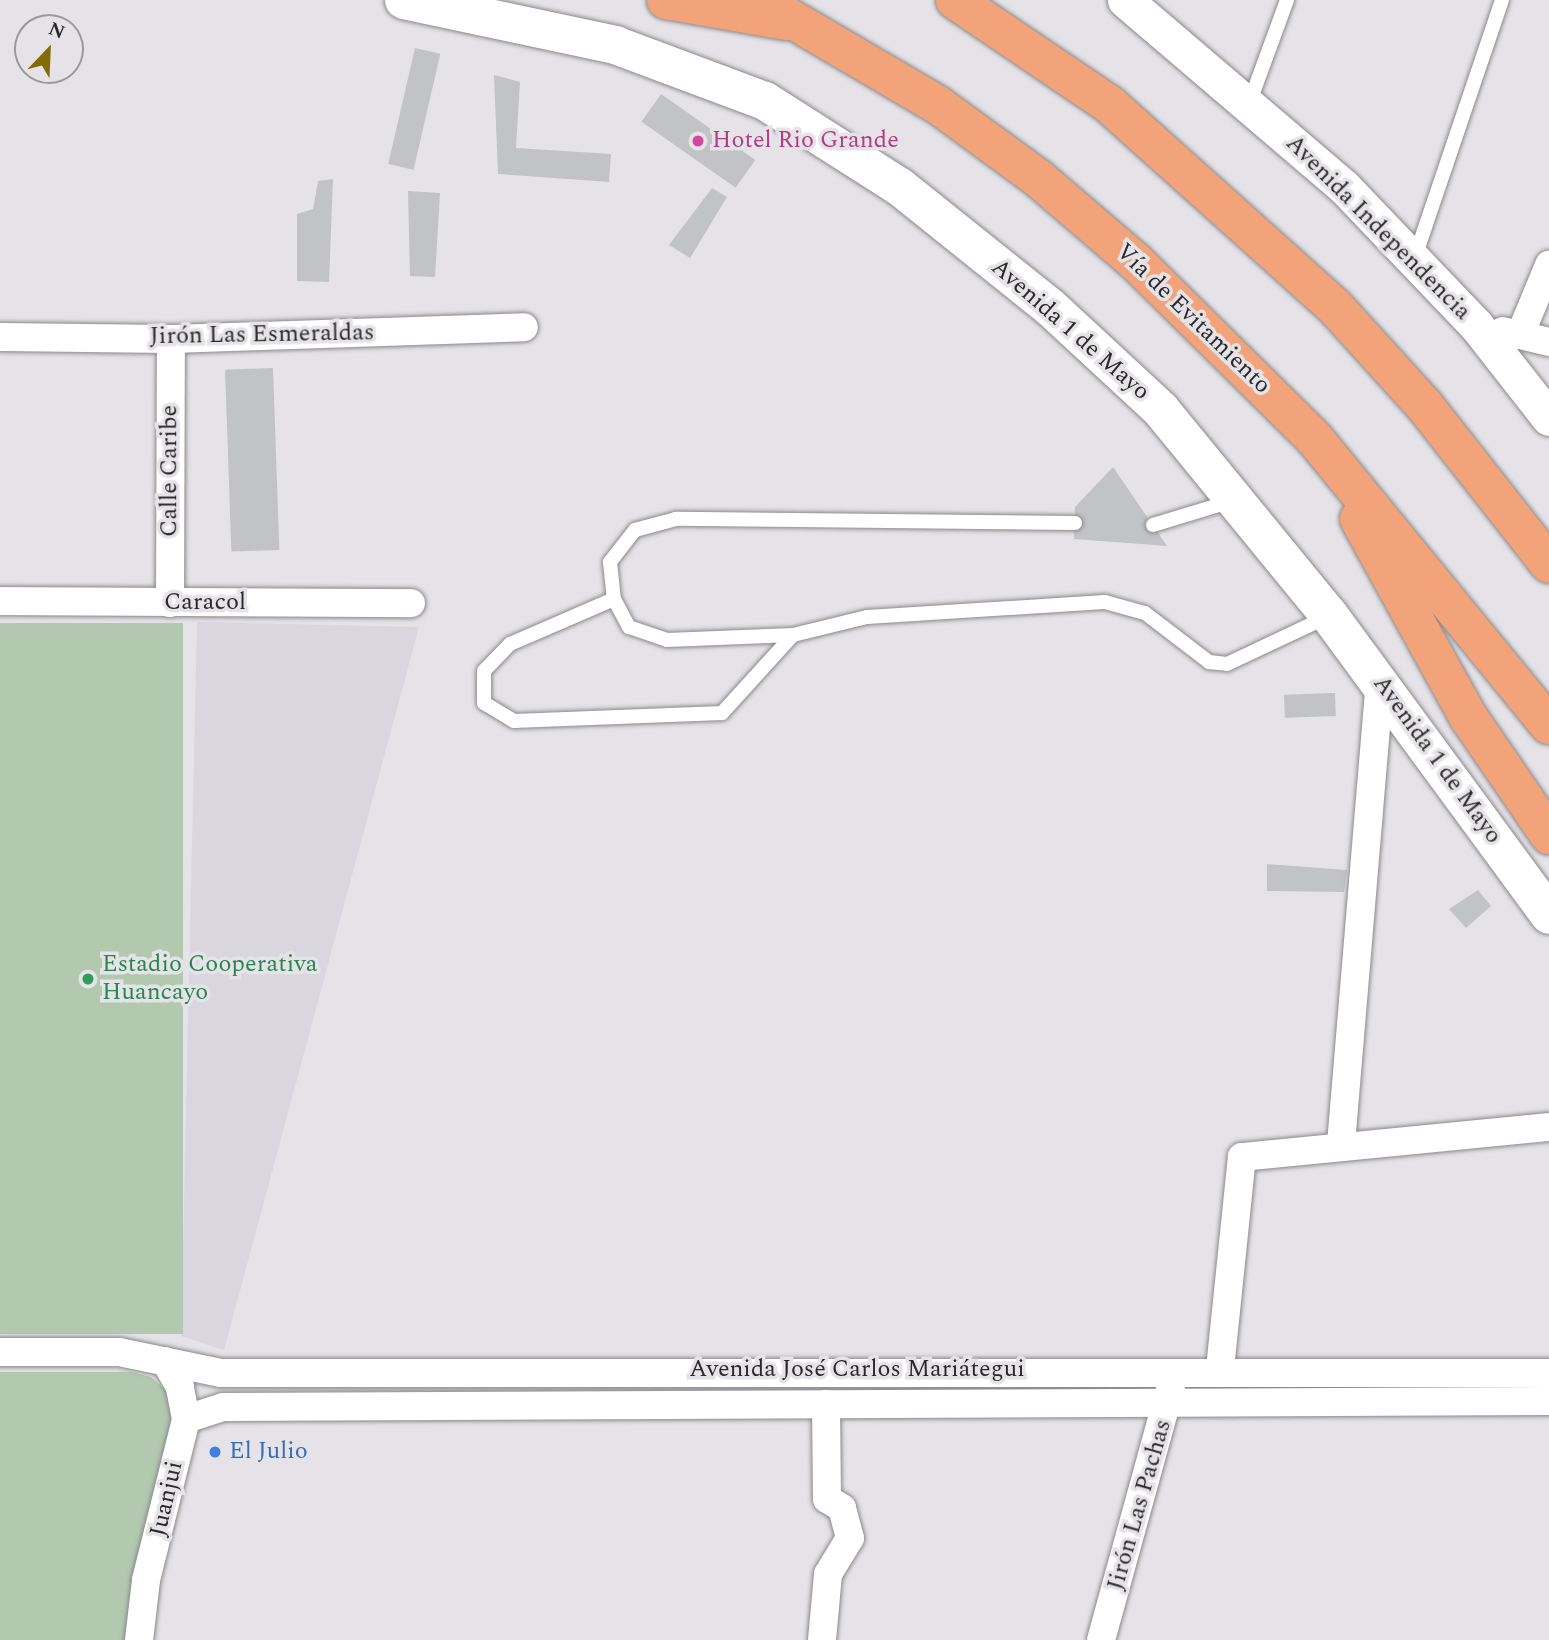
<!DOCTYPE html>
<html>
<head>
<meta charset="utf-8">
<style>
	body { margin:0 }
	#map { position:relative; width:1549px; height:1640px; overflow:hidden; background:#e5e3e7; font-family:Spectral,serif }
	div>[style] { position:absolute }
	.built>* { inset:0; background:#dad6e0 }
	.green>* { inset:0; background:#b2c9b0; transform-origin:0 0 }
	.building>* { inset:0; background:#c2c3c6; transform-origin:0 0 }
	.roads { filter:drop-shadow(0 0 2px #8a898c) drop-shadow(0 0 2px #8a898c) }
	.service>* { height:14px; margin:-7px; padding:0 7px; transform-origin:7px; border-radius:7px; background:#fff }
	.minor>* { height:28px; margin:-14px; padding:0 14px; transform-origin:14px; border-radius:14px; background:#fff }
	.tertiary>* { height:35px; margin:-17.5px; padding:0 17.5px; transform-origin:17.5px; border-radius:17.5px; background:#fff }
	.secondary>* { height:38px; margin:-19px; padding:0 19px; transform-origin:19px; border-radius:19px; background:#fff }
	.motorway>* { height:38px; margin:-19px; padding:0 19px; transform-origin:19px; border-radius:19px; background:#f3a37a }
	.dots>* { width:19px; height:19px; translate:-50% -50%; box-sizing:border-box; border:4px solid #e5e3e7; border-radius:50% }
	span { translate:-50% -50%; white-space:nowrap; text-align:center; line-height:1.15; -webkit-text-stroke:7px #e5e3e7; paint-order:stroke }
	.hotel-label { font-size:24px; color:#b23c85 }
	.left { translate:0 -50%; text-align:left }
	.street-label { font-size:24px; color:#29292a }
	.leisure-label { font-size:24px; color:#27864d }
	.shop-label { font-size:24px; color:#366cbe }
	.north { position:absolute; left:14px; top:14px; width:70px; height:70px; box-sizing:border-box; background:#e5e3e7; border:2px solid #9a999b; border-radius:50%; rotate:23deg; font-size:19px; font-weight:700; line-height:28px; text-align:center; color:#29292a }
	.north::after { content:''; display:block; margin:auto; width:24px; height:32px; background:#816c06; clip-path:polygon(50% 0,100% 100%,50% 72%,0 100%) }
</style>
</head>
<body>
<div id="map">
	<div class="built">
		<div style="clip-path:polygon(197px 622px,419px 627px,224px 1350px,181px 1336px)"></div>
	</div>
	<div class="green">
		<div style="left:0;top:623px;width:183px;height:711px"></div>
		<div style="clip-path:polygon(0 1372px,132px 1372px,151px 1377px,169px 1393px,174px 1408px,126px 1640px,0 1640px)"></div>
	</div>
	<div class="building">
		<div style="left:415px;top:48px;width:26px;height:119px;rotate:13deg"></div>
		<div style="clip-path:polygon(494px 75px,520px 82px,516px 148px,611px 154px,609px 182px,498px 174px)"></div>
		<div style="left:661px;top:94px;width:115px;height:34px;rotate:35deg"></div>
		<div style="clip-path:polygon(333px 179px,329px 282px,297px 281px,297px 214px,313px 209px,318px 181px)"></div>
		<div style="clip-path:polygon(712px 188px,727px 197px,690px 258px,669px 245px)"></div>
		<div style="clip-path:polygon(408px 191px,440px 193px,435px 277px,410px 276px)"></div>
		<div style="left:273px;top:368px;width:182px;height:48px;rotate:88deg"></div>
		<div style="clip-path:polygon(1113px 467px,1167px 546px,1074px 539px,1075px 507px)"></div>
		<div style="left:1335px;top:693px;width:23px;height:51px;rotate:88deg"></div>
		<div style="clip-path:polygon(1267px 864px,1347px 870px,1344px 892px,1267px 891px)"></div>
		<div style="clip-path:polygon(1478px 890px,1491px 906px,1466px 928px,1449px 909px)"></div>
	</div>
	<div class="roads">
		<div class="service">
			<div style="left:1249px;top:104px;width:111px;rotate:-69.9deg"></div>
			<div style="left:1415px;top:257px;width:271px;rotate:-71.3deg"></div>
			<div style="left:1075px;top:523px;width:399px;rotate:-179.4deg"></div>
			<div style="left:676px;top:519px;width:42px;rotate:165deg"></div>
			<div style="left:635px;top:530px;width:41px;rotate:128deg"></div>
			<div style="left:610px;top:562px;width:37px;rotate:84deg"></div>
			<div style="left:614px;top:599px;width:32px;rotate:62deg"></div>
			<div style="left:629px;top:627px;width:40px;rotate:18.9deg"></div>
			<div style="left:667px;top:640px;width:126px;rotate:-2.3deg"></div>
			<div style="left:793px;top:635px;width:76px;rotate:-13.7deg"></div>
			<div style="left:867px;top:617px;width:238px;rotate:-3.6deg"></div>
			<div style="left:1105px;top:602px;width:41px;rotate:15.4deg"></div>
			<div style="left:1145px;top:613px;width:81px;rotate:37.4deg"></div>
			<div style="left:1209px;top:662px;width:18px;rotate:6deg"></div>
			<div style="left:1227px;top:664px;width:110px;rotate:-25.2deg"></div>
			<div style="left:1153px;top:525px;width:83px;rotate:-16.9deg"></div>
			<div style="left:614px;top:599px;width:113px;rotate:156.6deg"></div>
			<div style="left:510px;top:644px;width:37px;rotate:134deg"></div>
			<div style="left:484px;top:671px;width:32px;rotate:90deg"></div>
			<div style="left:484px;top:703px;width:35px;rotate:31deg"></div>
			<div style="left:514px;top:721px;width:208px;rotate:-2.2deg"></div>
			<div style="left:722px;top:713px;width:105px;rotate:-47.7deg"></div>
		</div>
		<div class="minor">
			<div style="left:1503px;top:331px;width:47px;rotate:13.4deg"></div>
			<div style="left:1520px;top:335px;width:76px;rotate:-67.5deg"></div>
			<div style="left:0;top:337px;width:171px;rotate:0.7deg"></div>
			<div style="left:171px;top:339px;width:353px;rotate:-1.9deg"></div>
			<div style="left:0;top:601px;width:411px;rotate:0.3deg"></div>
			<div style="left:170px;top:603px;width:264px;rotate:-89.8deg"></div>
			<div style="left:1341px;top:1144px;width:465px;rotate:-85.2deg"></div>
			<div style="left:0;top:1352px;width:119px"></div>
			<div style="left:119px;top:1352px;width:104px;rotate:11.6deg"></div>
			<div style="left:221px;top:1373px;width:1328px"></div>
			<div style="left:1220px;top:1369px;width:213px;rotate:-84.1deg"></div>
			<div style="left:1242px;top:1157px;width:308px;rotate:-5.6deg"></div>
			<div style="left:186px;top:1419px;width:39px;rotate:-18deg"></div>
			<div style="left:223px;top:1407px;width:1326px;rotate:-0.26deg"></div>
			<div style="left:139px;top:1640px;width:60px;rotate:-83.3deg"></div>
			<div style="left:146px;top:1580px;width:166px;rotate:-76deg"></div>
			<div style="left:186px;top:1419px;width:33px;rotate:-101deg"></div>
			<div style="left:180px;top:1387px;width:30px;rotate:-120deg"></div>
			<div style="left:822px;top:1640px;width:66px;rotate:-84.8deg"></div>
			<div style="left:828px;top:1574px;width:42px;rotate:-58.6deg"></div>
			<div style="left:850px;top:1538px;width:31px;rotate:-105deg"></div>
			<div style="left:842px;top:1508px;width:17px;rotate:-149deg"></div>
			<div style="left:827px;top:1499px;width:95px;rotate:-90.6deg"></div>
			<div style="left:1101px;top:1640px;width:263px;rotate:-74.6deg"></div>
		</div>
		<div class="tertiary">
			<div style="left:1125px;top:0;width:288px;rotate:40.5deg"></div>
			<div style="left:1344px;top:187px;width:191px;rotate:46.3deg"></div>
			<div style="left:1476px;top:325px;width:118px;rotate:51.9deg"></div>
		</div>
		<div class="secondary">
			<div style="left:404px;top:0;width:216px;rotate:12deg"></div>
			<div style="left:615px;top:45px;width:160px;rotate:20.5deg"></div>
			<div style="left:765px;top:101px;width:160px;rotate:32.5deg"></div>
			<div style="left:900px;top:187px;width:193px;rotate:38.7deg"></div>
			<div style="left:1051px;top:308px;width:150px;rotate:42.8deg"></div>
			<div style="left:1161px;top:410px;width:265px;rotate:50.7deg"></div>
			<div style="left:1329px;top:615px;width:372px;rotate:53.7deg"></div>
		</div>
		<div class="motorway">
			<div style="left:666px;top:0;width:122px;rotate:9.9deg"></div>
			<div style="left:759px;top:0;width:208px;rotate:30.4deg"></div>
			<div style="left:938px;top:105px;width:124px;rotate:36.1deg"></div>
			<div style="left:1038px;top:178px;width:129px;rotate:40.6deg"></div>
			<div style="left:1136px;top:262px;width:250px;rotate:44.7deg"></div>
			<div style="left:1314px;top:438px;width:371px;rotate:50.7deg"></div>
			<div style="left:955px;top:0;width:187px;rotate:34.1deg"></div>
			<div style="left:1110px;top:105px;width:304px;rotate:41.9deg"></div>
			<div style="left:1336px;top:308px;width:131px;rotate:47.8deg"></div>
			<div style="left:1424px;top:405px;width:202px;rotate:51.8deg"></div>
			<div style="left:1359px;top:519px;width:227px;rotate:61.1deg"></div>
			<div style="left:1469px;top:718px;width:142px;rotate:55.6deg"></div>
		</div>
	</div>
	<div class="dots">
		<div style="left:698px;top:141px;background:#d1479c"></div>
		<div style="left:88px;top:979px;background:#2e9e5b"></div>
		<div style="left:215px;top:1452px;background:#3f7fe0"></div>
	</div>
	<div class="hotel-label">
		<span class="left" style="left:712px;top:141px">Hotel Rio Grande</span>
	</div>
	<div class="street-label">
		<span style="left:1378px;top:228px;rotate:45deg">Avenida Independencia</span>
		<span style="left:1193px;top:319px;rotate:44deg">Vía de Evitamiento</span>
		<span style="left:1070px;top:330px;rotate:41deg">Avenida 1 de Mayo</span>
		<span style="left:262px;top:335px;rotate:-1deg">Jirón Las Esmeraldas</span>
		<span style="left:170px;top:471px;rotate:-90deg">Calle Caribe</span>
		<span style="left:205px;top:603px">Caracol</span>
		<span style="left:1437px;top:760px;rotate:54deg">Avenida 1 de Mayo</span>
		<span style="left:857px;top:1370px">Avenida José Carlos Mariátegui</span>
		<span style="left:167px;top:1499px;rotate:-77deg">Juanjui</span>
		<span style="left:1140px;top:1505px;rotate:-74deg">Jirón Las Pachas</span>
	</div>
	<div class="leisure-label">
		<span class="left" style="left:102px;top:979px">Estadio Cooperativa<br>Huancayo</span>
	</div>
	<div class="shop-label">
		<span class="left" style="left:229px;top:1452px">El Julio</span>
	</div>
	<div class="north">N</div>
</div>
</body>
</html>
